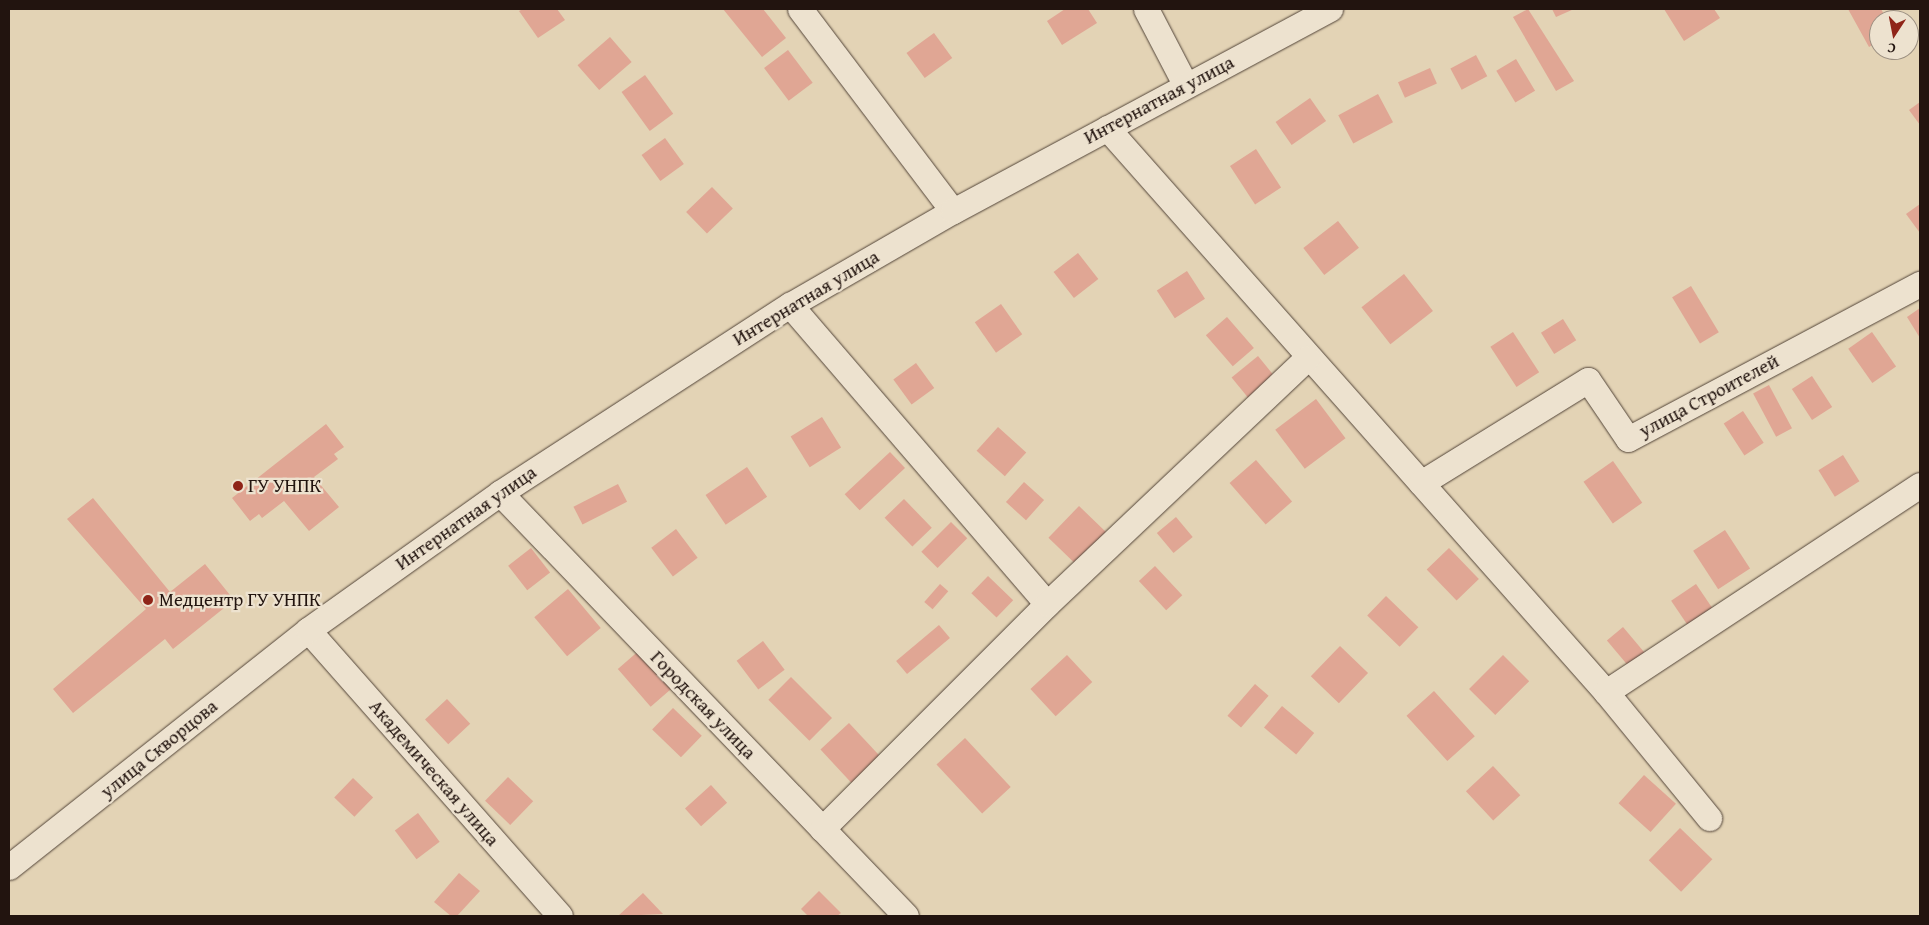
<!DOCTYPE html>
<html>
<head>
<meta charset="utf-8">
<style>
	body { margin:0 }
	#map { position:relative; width:1929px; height:925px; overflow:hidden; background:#e3d3b5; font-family:"Gentium Book Plus",serif }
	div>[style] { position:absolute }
	.building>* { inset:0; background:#e0a694; transform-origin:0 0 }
	.roads { filter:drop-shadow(0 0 1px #524438) drop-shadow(0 0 1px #524438) }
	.minor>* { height:25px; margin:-12.5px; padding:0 12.5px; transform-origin:12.5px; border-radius:12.5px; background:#ede2cf }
	.dots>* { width:14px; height:14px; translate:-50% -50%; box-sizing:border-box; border:2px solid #ede2cf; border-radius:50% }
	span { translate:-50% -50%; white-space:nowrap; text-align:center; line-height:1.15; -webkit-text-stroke:4.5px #ede2cf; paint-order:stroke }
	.street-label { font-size:19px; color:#22140f }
	.poi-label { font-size:19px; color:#22140f }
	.left { translate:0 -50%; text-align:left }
	.frame { position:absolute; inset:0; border:10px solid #22140f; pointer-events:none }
	.north { position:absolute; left:1869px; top:10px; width:50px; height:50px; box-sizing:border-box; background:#ede2cf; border:1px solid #9c9082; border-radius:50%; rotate:191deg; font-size:14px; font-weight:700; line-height:20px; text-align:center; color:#22140f }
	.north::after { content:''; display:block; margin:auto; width:18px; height:22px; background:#8f2418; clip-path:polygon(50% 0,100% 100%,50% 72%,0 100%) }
</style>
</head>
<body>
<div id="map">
	<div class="building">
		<div style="clip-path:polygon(523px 9px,557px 9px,565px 20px,538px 38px,519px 11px)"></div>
		<div style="clip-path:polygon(723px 9px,763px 9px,786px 38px,762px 57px)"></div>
		<div style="clip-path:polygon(1065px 9px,1088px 9px,1097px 23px,1062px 45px,1047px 21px)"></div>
		<div style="clip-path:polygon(1528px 9px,1574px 81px,1556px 91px,1513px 17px)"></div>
		<div style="clip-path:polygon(1552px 9px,1574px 9px,1556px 17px)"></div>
		<div style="clip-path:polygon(1664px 9px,1714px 9px,1720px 18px,1684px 41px)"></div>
		<div style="clip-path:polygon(1848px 9px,1881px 9px,1887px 20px,1879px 20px,1879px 41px,1869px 47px)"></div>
		<div style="left:934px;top:33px;width:31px;height:34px;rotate:54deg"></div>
		<div style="left:610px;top:37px;width:33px;height:43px;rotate:49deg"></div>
		<div style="left:788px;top:50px;width:41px;height:30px;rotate:53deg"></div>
		<div style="left:1476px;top:55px;width:24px;height:29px;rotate:62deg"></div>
		<div style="left:1516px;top:59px;width:37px;height:23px;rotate:59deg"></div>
		<div style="left:1430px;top:68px;width:17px;height:35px;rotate:66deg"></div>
		<div style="left:645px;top:75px;width:48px;height:29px;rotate:54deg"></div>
		<div style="left:1378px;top:94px;width:32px;height:45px;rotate:62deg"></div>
		<div style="left:1310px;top:98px;width:28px;height:42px;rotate:55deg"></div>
		<div style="clip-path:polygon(1920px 102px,1920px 125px,1909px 110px)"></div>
		<div style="left:665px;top:138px;width:32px;height:29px;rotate:54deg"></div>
		<div style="left:1256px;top:149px;width:46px;height:31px;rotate:57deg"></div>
		<div style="left:712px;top:187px;width:30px;height:36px;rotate:46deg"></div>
		<div style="clip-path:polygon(1920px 204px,1920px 233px,1906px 214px)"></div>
		<div style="left:1338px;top:221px;width:34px;height:44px;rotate:52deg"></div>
		<div style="left:1078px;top:253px;width:33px;height:31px;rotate:52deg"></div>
		<div style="left:1187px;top:271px;width:33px;height:36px;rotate:57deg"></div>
		<div style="left:1404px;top:274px;width:47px;height:54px;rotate:52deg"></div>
		<div style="left:1691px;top:286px;width:54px;height:22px;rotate:59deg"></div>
		<div style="left:1001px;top:304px;width:37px;height:32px;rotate:55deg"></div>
		<div style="clip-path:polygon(1920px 308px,1920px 338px,1907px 317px)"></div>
		<div style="left:1227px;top:317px;width:41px;height:28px;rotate:49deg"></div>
		<div style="left:1563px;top:319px;width:25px;height:26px;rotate:58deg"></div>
		<div style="left:1513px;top:332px;width:48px;height:27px;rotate:57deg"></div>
		<div style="left:1872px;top:332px;width:42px;height:29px;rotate:55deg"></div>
		<div style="left:1258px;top:356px;width:26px;height:34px;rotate:51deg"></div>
		<div style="left:916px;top:363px;width:31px;height:28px;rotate:54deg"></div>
		<div style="left:1812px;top:376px;width:37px;height:24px;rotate:57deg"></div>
		<div style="left:1769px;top:385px;width:49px;height:18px;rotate:62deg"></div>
		<div style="left:1316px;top:399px;width:49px;height:51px;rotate:53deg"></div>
		<div style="left:1743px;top:411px;width:38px;height:23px;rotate:57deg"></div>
		<div style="left:822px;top:417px;width:36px;height:37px;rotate:58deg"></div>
		<div style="clip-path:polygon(326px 424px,344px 447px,334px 454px,338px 459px,314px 477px,339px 507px,309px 531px,284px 501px,262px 518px,259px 514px,250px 521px,232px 498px)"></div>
		<div style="left:998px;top:427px;width:38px;height:32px;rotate:42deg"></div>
		<div style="left:890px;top:452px;width:22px;height:62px;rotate:47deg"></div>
		<div style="left:1843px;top:455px;width:31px;height:29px;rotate:58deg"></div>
		<div style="left:1256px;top:460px;width:55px;height:35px;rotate:49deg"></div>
		<div style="left:1613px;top:461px;width:51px;height:36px;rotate:55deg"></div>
		<div style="left:747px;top:467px;width:36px;height:50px;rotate:56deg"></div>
		<div style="left:1024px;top:482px;width:27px;height:27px;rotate:42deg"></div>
		<div style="left:618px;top:484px;width:20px;height:50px;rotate:63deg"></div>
		<div style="clip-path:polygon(93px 498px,170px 592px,205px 564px,234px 600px,173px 649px,165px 639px,73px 713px,53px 689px,146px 609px,67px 519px)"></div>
		<div style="left:904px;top:499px;width:40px;height:27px;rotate:46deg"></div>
		<div style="left:1079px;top:506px;width:40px;height:44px;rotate:44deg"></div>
		<div style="left:1176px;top:517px;width:26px;height:25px;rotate:50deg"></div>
		<div style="left:951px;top:522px;width:23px;height:42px;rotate:45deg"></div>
		<div style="left:676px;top:529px;width:36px;height:31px;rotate:53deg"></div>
		<div style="left:1725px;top:530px;width:46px;height:38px;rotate:57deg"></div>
		<div style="left:531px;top:548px;width:31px;height:29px;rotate:52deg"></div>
		<div style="left:1449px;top:548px;width:43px;height:31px;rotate:46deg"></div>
		<div style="left:1155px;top:566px;width:40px;height:22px;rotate:47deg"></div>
		<div style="left:988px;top:576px;width:35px;height:24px;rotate:44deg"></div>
		<div style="left:940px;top:584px;width:11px;height:24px;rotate:41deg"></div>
		<div style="left:1696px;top:584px;width:36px;height:30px;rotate:56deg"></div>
		<div style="left:568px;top:589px;width:51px;height:44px;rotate:50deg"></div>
		<div style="left:1386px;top:596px;width:45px;height:27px;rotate:44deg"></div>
		<div style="left:939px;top:625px;width:17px;height:56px;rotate:50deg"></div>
		<div style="left:1623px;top:627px;width:35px;height:21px;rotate:50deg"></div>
		<div style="left:763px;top:641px;width:36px;height:33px;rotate:53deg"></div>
		<div style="left:1340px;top:646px;width:39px;height:42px;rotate:44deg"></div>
		<div style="left:642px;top:648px;width:50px;height:32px;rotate:49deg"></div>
		<div style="left:1067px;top:655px;width:37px;height:50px;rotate:47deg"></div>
		<div style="left:1503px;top:655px;width:37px;height:48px;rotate:45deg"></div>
		<div style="left:791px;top:677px;width:58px;height:32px;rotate:45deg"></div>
		<div style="left:1255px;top:684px;width:18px;height:42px;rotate:41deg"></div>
		<div style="left:1434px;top:691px;width:61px;height:37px;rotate:48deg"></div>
		<div style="left:447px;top:699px;width:34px;height:30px;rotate:47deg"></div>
		<div style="left:1282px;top:706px;width:42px;height:28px;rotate:40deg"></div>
		<div style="left:673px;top:708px;width:40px;height:30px;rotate:44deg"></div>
		<div style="left:849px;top:723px;width:51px;height:39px;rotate:47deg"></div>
		<div style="left:965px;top:738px;width:67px;height:39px;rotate:47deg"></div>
		<div style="left:1493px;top:766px;width:40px;height:37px;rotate:47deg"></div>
		<div style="left:1644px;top:775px;width:43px;height:38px;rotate:42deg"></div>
		<div style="left:508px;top:777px;width:35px;height:33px;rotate:44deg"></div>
		<div style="left:353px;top:778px;width:28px;height:27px;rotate:44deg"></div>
		<div style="left:711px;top:785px;width:24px;height:35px;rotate:48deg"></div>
		<div style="left:418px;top:813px;width:36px;height:29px;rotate:53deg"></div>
		<div style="left:1680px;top:828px;width:45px;height:45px;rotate:44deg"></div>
		<div style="clip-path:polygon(459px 873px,480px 891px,457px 916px,451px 916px,434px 902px)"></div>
		<div style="clip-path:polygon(819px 891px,841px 913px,837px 916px,808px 916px,801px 909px)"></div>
		<div style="clip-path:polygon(643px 893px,663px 914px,618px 916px)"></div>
	</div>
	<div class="roads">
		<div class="minor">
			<div style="left:800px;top:9px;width:253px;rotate:52.9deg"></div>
			<div style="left:1146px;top:9px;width:85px;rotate:62.5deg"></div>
			<div style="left:1107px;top:128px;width:753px;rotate:48.5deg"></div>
			<div style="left:1606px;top:692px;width:163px;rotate:50.7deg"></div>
			<div style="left:790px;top:305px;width:394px;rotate:49.3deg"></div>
			<div style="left:1421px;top:483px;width:196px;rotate:-31.7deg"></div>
			<div style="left:1588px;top:380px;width:71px;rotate:55.9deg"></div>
			<div style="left:1628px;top:439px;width:331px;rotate:-28deg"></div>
			<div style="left:500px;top:493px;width:586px;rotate:46.17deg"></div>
			<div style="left:308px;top:630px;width:381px;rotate:48.6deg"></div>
			<div style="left:1606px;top:692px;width:376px;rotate:-33.4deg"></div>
			<div style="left:822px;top:829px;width:318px;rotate:-45deg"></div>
			<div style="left:1047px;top:604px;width:358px;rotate:-43.4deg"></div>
			<div style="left:9px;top:867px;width:382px;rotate:-38.4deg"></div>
			<div style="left:308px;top:630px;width:236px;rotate:-35.5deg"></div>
			<div style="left:500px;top:493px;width:346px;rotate:-33deg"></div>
			<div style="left:790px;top:305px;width:188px;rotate:-30deg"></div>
			<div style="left:953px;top:211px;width:428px;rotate:-28.2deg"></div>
		</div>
	</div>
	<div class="dots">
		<div style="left:238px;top:486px;background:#8f2418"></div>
		<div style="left:148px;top:600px;background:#8f2418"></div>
	</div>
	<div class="street-label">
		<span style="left:1159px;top:100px;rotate:-28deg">Интернатная улица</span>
		<span style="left:806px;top:298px;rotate:-31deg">Интернатная улица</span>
		<span style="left:1709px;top:396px;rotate:-28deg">улица Строителей</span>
		<span style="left:466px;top:518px;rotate:-35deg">Интернатная улица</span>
		<span style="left:703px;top:705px;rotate:46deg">Городская улица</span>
		<span style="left:159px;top:749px;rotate:-39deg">улица Скворцова</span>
		<span style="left:434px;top:773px;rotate:49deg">Академическая улица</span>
	</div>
	<div class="poi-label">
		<span class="left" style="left:248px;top:486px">ГУ УНПК</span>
		<span class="left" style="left:159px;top:600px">Медцентр ГУ УНПК</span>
	</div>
	<div class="frame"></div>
	<div class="north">С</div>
</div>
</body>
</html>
